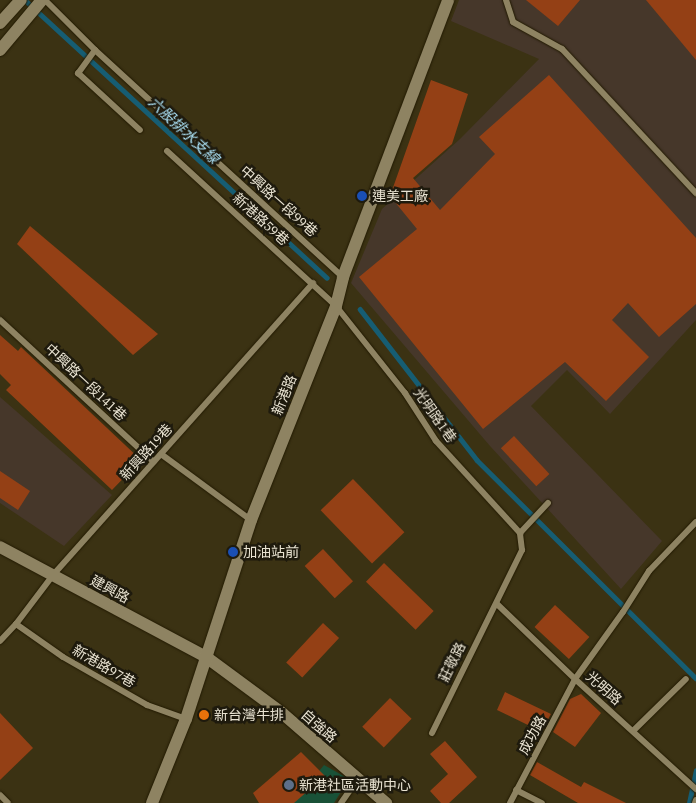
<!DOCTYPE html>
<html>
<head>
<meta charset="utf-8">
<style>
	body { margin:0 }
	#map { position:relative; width:696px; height:803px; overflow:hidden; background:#3b3213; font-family:"Source Serif 4","Noto Sans TC",serif }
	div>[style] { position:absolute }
	.industrial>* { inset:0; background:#46372a }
	.green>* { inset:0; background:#195137 }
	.stream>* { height:4.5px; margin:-2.25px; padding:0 2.25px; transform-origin:2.25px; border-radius:2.25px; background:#165d73 }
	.building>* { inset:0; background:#944015; transform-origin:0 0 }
	.roads { filter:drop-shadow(0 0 1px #221a00) drop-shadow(0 0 1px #221a00) }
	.lane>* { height:6px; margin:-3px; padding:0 3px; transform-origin:3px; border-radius:3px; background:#8e8362 }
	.street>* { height:12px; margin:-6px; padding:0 6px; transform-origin:6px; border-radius:6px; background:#8e8362 }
	.secondary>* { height:12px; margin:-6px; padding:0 6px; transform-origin:6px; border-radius:6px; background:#8e8362 }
	.dots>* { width:14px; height:14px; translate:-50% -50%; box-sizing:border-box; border:2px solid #1e1a0d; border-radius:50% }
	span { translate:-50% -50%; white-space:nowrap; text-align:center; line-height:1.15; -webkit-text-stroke:5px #1e1a0d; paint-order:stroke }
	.poi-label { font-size:14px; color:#e9e3d2 }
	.left { translate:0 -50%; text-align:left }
	.street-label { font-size:14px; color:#e9e3d2 }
	.water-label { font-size:15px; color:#abe1f6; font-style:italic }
</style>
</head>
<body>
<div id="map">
	<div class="industrial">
		<div style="clip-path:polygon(459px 0,696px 0,696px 320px,610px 414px,567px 370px,531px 406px,662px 541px,621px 589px,490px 446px,351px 283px,382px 209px,460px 139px,539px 59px,451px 21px)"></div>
		<div style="clip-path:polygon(0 397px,112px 495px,64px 546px,0 503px)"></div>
	</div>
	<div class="green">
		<div style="clip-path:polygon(324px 765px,349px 779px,334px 803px,293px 803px)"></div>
	</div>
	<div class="stream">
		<div style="left:25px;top:0;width:410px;rotate:42.6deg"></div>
		<div style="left:360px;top:309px;width:191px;rotate:52.2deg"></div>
		<div style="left:477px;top:460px;width:309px;rotate:44.9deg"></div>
		<div style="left:689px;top:803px;width:33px;rotate:-78deg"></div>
	</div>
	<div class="building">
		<div style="clip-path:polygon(526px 0,580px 0,558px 26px)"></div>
		<div style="clip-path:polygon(646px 0,696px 0,696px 60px)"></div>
		<div style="clip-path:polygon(549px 75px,696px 238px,696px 304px,659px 337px,628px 303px,612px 320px,649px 357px,606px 401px,565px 362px,483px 429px,359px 277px,417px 229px,390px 196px,431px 80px,468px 94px,452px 144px,413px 178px,440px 210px,495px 154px,479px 137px)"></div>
		<div style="clip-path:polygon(30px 226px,158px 334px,133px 355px,17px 244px)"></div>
		<div style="clip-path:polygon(0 335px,18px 351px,21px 347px,141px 460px,112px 490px,6px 390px,11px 385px,0 374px)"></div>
		<div style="left:514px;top:436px;width:52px;height:18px;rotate:47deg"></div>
		<div style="clip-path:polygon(0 471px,30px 491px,18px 510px,0 498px)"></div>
		<div style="left:353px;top:479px;width:74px;height:45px;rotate:46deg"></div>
		<div style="left:323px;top:549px;width:44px;height:25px;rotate:47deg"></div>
		<div style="left:384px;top:563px;width:69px;height:26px;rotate:44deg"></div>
		<div style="left:555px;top:605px;width:47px;height:30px;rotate:43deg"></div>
		<div style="left:323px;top:623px;width:22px;height:54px;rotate:43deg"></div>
		<div style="clip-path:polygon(505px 692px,551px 714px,544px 727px,537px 722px,534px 728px,497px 710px)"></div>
		<div style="clip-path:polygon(581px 694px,601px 713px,575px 747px,553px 732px,570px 699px)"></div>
		<div style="left:390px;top:698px;width:30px;height:40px;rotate:44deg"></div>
		<div style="clip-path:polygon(0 713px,33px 748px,0 780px)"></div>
		<div style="clip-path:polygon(445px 741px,477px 777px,449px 803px,441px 803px,430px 791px,448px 774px,430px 754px)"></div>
		<div style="clip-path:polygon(301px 752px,325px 776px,294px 803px,259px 803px,253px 793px)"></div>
		<div style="clip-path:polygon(537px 762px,581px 787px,584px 782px,626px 803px,578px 803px,530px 775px)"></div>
	</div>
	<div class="roads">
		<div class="lane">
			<div style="left:45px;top:0;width:71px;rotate:45deg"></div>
			<div style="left:95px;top:50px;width:336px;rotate:42.5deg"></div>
			<div style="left:506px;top:0;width:23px;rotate:72deg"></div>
			<div style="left:513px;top:22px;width:56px;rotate:28.9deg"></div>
			<div style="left:562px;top:49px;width:197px;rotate:47.1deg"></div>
			<div style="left:95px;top:50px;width:29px;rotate:126deg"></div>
			<div style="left:78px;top:73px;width:84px;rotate:42.6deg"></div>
			<div style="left:167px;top:151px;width:229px;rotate:42.5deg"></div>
			<div style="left:336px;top:306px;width:111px;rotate:51.6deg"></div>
			<div style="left:405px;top:393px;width:57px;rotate:57.1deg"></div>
			<div style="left:436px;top:441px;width:125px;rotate:47.6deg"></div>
			<div style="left:0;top:320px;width:209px;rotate:42.7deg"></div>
			<div style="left:161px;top:454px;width:112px;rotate:36.3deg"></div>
			<div style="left:497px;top:604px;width:108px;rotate:43.9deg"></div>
			<div style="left:575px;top:679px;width:164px;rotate:42.3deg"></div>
			<div style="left:16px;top:624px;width:57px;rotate:35.1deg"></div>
			<div style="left:63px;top:657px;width:97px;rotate:29.7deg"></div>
			<div style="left:147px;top:705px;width:41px;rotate:19.7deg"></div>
			<div style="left:0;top:641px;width:23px;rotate:-47deg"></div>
			<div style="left:16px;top:624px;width:61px;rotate:-52.9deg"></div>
			<div style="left:53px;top:575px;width:391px;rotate:-48.3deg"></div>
			<div style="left:633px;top:731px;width:74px;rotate:-44.5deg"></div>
			<div style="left:432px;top:733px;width:204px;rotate:-63.8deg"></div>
			<div style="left:522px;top:550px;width:17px;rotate:-97deg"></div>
			<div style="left:520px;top:533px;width:41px;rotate:-47deg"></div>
			<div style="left:516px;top:790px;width:29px;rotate:27deg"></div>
			<div style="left:0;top:795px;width:11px;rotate:45deg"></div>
			<div style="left:341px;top:803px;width:29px;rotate:-55deg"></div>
			<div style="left:510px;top:803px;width:140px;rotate:-62.3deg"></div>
			<div style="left:575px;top:679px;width:82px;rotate:-54.4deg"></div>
			<div style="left:623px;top:612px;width:49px;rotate:-57.6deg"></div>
			<div style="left:649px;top:571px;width:68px;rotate:-46.2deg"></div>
			<div style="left:695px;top:803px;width:3px;rotate:-72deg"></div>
		</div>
		<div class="street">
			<div style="left:0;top:547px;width:234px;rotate:28.1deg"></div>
			<div style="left:206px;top:657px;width:94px;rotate:36.4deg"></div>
			<div style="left:282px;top:713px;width:138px;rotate:40.9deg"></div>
		</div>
		<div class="secondary">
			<div style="left:0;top:23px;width:31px;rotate:-48deg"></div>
			<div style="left:0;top:50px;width:65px;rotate:-50deg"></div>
			<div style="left:152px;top:803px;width:91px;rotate:-68deg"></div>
			<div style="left:186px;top:719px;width:209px;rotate:-71.9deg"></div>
			<div style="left:251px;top:520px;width:230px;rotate:-68.3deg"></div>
			<div style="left:336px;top:306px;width:30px;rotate:-76deg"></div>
			<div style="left:343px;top:277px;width:296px;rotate:-69.2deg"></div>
		</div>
	</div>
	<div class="dots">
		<div style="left:362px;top:196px;background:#1a4fb4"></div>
		<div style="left:233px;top:552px;background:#1a4fb4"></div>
		<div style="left:204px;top:715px;background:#e8710a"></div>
		<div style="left:289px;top:785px;background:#5c6f8a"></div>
	</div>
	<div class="poi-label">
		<span class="left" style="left:372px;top:196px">連美工廠</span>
		<span class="left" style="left:243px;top:552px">加油站前</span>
		<span class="left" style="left:214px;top:715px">新台灣牛排</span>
		<span class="left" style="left:299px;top:785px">新港社區活動中心</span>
	</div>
	<div class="street-label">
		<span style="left:279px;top:201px;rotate:42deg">中興路一段99巷</span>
		<span style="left:261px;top:219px;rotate:42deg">新港路59巷</span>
		<span style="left:86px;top:382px;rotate:43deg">中興路一段141巷</span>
		<span style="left:284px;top:395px;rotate:-68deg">新港路</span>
		<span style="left:435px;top:415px;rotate:55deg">光明路1巷</span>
		<span style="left:146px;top:452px;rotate:-48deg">新興路19巷</span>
		<span style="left:110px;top:589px;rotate:28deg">建興路</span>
		<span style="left:452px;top:662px;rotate:-64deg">莊敬路</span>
		<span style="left:104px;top:666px;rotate:30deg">新港路97巷</span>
		<span style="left:604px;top:688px;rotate:42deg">光明路</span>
		<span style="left:319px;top:726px;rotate:41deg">自強路</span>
		<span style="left:532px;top:735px;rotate:-62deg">成功路</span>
	</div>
	<div class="water-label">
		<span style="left:184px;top:130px;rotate:43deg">六股排水支線</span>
	</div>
</div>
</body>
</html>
